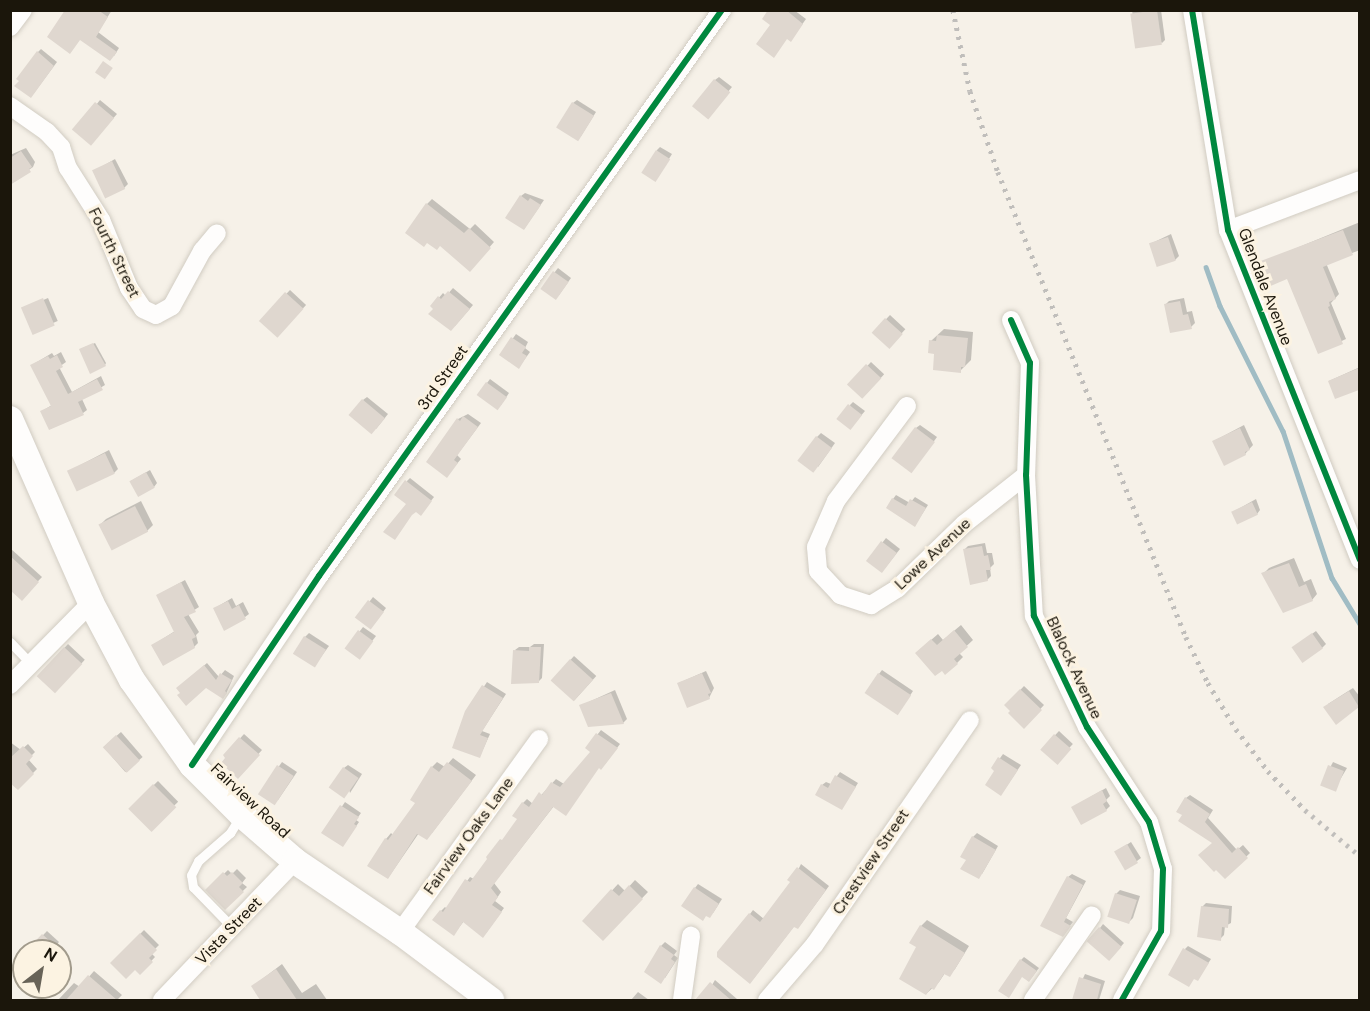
<!DOCTYPE html>
<html>
<head>
<meta charset="utf-8">
<style>
	body { margin:0 }
	#map { position:relative; width:1370px; height:1011px; overflow:hidden; background:#f6f1e8; font-family:"DM Sans",sans-serif }
	div>[style] { position:absolute }
	.shadow>* { inset:0; background:#0003; transform-origin:0 0 }
	.stream>* { height:4.5px; margin:-2.25px; padding:0 2.25px; transform-origin:2.25px; border-radius:2.25px; background:#a0bcc4 }
	.building>* { inset:0; background:#dfd7cf; transform-origin:0 0 }
	.roads { filter:drop-shadow(0 0 2px #d1ccc2) drop-shadow(0 0 2px #d1ccc2) }
	.lane>* { height:9px; margin:-4.5px; padding:0 4.5px; transform-origin:4.5px; border-radius:4.5px; background:#fefdfc }
	.street>* { height:18px; margin:-9px; padding:0 9px; transform-origin:9px; border-radius:9px; background:#fefdfc }
	.secondary>* { height:26px; margin:-13px; padding:0 13px; transform-origin:13px; border-radius:13px; background:#fefdfc }
	.rail>* { height:4.5px; margin-top:-2.25px; transform-origin:0; background:repeating-linear-gradient(90deg,#c0bebb 0 3px,transparent 0 9px) }
	.cycleway>* { height:6px; margin:-3px; padding:0 3px; transform-origin:3px; border-radius:3px; background:#00873e }
	span { translate:-50% -50%; white-space:nowrap; text-align:center; line-height:1.15; -webkit-text-stroke:6px #fcf3e2; paint-order:stroke }
	.street-label { font-size:16px; color:#1b160b }
	.frame { position:absolute; inset:0; border:12px solid #1b160b; pointer-events:none }
	.north { position:absolute; left:12px; top:939px; width:60px; height:60px; box-sizing:border-box; background:#fcf3e2; border:2px solid #a29b8c; border-radius:50%; rotate:31deg; font-size:16px; font-weight:700; line-height:24px; text-align:center; color:#1b160b }
	.north::after { content:''; display:block; margin:auto; width:21px; height:27px; background:#686358; clip-path:polygon(50% 0,100% 100%,50% 72%,0 100%) }
</style>
</head>
<body>
<div id="map">
	<div class="shadow">
		<div style="clip-path:polygon(66px 10px,112px 10px,98px 32px,119px 48px,114px 56px)"></div>
		<div style="clip-path:polygon(770px 10px,794px 10px,806px 19px,791px 40px,772px 25px)"></div>
		<div style="clip-path:polygon(1134px 10px,1161px 10px,1165px 40px,1162px 43px,1132px 13px)"></div>
		<div style="clip-path:polygon(41px 49px,57px 62px,34px 93px,38px 52px)"></div>
		<div style="clip-path:polygon(719px 77px,732px 87px,710px 113px,715px 80px)"></div>
		<div style="clip-path:polygon(100px 100px,117px 114px,95px 139px,76px 130px)"></div>
		<div style="clip-path:polygon(577px 100px,596px 112px,581px 136px,573px 103px)"></div>
		<div style="clip-path:polygon(660px 147px,672px 154px,659px 175px,657px 150px)"></div>
		<div style="clip-path:polygon(26px 148px,35px 162px,33px 167px,10px 183px,10px 155px)"></div>
		<div style="clip-path:polygon(115px 159px,128px 184px,124px 188px,94px 171px)"></div>
		<div style="clip-path:polygon(525px 193px,544px 200px,524px 229px,521px 196px)"></div>
		<div style="clip-path:polygon(432px 199px,470px 229px,475px 224px,494px 242px,474px 265px,440px 244px,427px 241px,427px 204px)"></div>
		<div style="clip-path:polygon(1360px 222px,1360px 250px,1326px 263px,1339px 294px,1331px 303px,1346px 339px,1318px 352px,1288px 278px,1260px 263px)"></div>
		<div style="clip-path:polygon(1171px 234px,1179px 256px,1175px 260px,1150px 244px)"></div>
		<div style="clip-path:polygon(558px 268px,571px 278px,559px 295px,542px 288px)"></div>
		<div style="clip-path:polygon(453px 288px,473px 305px,455px 326px,432px 306px,443px 293px,446px 296px)"></div>
		<div style="left:290px;top:290px;width:22px;height:42px;rotate:43deg"></div>
		<div style="left:48px;top:298px;width:25px;height:27px;rotate:67deg"></div>
		<div style="clip-path:polygon(1184px 298px,1187px 312px,1192px 311px,1195px 323px,1191px 327px,1165px 305px,1169px 301px)"></div>
		<div style="left:890px;top:315px;width:21px;height:24px;rotate:43deg"></div>
		<div style="clip-path:polygon(944px 329px,973px 332px,971px 360px,960px 371px,936px 353px,931px 341px)"></div>
		<div style="clip-path:polygon(516px 334px,528px 342px,525px 348px,530px 352px,522px 363px,501px 355px)"></div>
		<div style="clip-path:polygon(95px 343px,106px 363px,105px 365px,83px 348px)"></div>
		<div style="clip-path:polygon(61px 352px,66px 362px,59px 367px,72px 392px,101px 376px,105px 385px,82px 399px,87px 410px,83px 413px,50px 429px,42px 411px,52px 405px,32px 365px,52px 353px,54px 356px)"></div>
		<div style="left:871px;top:362px;width:18px;height:31px;rotate:43deg"></div>
		<div style="clip-path:polygon(1360px 367px,1360px 388px,1336px 397px,1329px 381px)"></div>
		<div style="clip-path:polygon(490px 379px,509px 393px,501px 405px,487px 383px)"></div>
		<div style="clip-path:polygon(367px 397px,388px 414px,376px 429px,363px 400px)"></div>
		<div style="clip-path:polygon(853px 402px,865px 411px,854px 424px,850px 405px)"></div>
		<div style="clip-path:polygon(468px 414px,481px 423px,457px 455px,461px 459px,450px 472px,458px 419px)"></div>
		<div style="clip-path:polygon(920px 425px,937px 437px,915px 467px,916px 428px)"></div>
		<div style="clip-path:polygon(1244px 425px,1253px 445px,1245px 454px,1214px 441px)"></div>
		<div style="clip-path:polygon(821px 433px,835px 443px,818px 467px,817px 437px)"></div>
		<div style="clip-path:polygon(109px 450px,118px 469px,114px 473px,69px 471px)"></div>
		<div style="clip-path:polygon(150px 470px,157px 483px,154px 487px,131px 481px)"></div>
		<div style="clip-path:polygon(410px 478px,434px 497px,424px 510px,408px 503px,407px 481px)"></div>
		<div style="clip-path:polygon(896px 495px,910px 503px,915px 497px,928px 505px,915px 525px,893px 499px)"></div>
		<div style="clip-path:polygon(1256px 499px,1260px 510px,1257px 514px,1233px 512px)"></div>
		<div style="clip-path:polygon(141px 501px,153px 525px,147px 531px,100px 525px,106px 519px)"></div>
		<div style="clip-path:polygon(886px 538px,900px 549px,885px 568px,868px 561px)"></div>
		<div style="clip-path:polygon(985px 543px,987px 553px,992px 553px,994px 564px,990px 568px,991px 576px,987px 580px,964px 550px,968px 546px)"></div>
		<div style="clip-path:polygon(10px 548px,42px 577px,22px 598px,10px 588px)"></div>
		<div style="clip-path:polygon(1294px 558px,1304px 582px,1311px 579px,1317px 594px,1312px 600px,1263px 574px,1269px 568px)"></div>
		<div style="clip-path:polygon(185px 580px,199px 607px,188px 614px,199px 632px,196px 635px,198px 643px,194px 647px,153px 645px,175px 631px,158px 595px)"></div>
		<div style="clip-path:polygon(373px 597px,386px 608px,374px 624px,357px 618px)"></div>
		<div style="clip-path:polygon(232px 598px,236px 606px,243px 602px,249px 614px,245px 617px,215px 608px)"></div>
		<div style="clip-path:polygon(961px 625px,973px 640px,959px 653px,963px 657px,957px 663px,923px 647px,938px 634px,943px 640px)"></div>
		<div style="clip-path:polygon(363px 627px,376px 636px,363px 653px,347px 648px)"></div>
		<div style="clip-path:polygon(1316px 631px,1326px 644px,1322px 648px,1298px 644px)"></div>
		<div style="clip-path:polygon(309px 633px,329px 646px,315px 665px,305px 637px)"></div>
		<div style="left:68px;top:644px;width:23px;height:43px;rotate:43deg"></div>
		<div style="clip-path:polygon(534px 644px,544px 644px,542px 678px,538px 682px,515px 650px,519px 647px,530px 647px)"></div>
		<div style="left:574px;top:656px;width:30px;height:33px;rotate:42deg"></div>
		<div style="clip-path:polygon(207px 663px,219px 677px,225px 670px,234px 676px,226px 694px,206px 686px,182px 693px,178px 688px)"></div>
		<div style="clip-path:polygon(882px 670px,913px 691px,899px 712px,879px 674px)"></div>
		<div style="clip-path:polygon(706px 671px,714px 688px,709px 698px,679px 683px)"></div>
		<div style="clip-path:polygon(487px 682px,506px 694px,482px 731px,490px 734px,480px 756px,467px 712px)"></div>
		<div style="clip-path:polygon(1024px 686px,1044px 705px,1024px 727px,1006px 705px)"></div>
		<div style="clip-path:polygon(1353px 688px,1360px 697px,1359px 705px,1336px 723px,1328px 704px)"></div>
		<div style="clip-path:polygon(615px 690px,627px 719px,623px 723px,580px 706px)"></div>
		<div style="clip-path:polygon(601px 730px,620px 744px,605px 764px,599px 766px,554px 806px,494px 883px,501px 892px,495px 901px,504px 908px,486px 933px,464px 921px,457px 930px,441px 911px,445px 907px,447px 909px,470px 877px,474px 879px,519px 819px,514px 815px,523px 803px,527px 799px,533px 804px,556px 779px,564px 784px,592px 752px,587px 748px)"></div>
		<div style="left:1059px;top:731px;width:19px;height:25px;rotate:43deg"></div>
		<div style="left:121px;top:732px;width:33px;height:23px;rotate:49deg"></div>
		<div style="clip-path:polygon(244px 734px,262px 750px,238px 777px,225px 755px)"></div>
		<div style="clip-path:polygon(10px 742px,21px 750px,28px 744px,35px 752px,28px 759px,37px 769px,18px 788px,10px 781px)"></div>
		<div style="clip-path:polygon(1003px 754px,1021px 765px,1004px 790px,993px 768px)"></div>
		<div style="clip-path:polygon(453px 758px,476px 775px,432px 833px,419px 833px,388px 878px,386px 839px,391px 833px,393px 835px,417px 803px,432px 767px,437px 762px,445px 767px)"></div>
		<div style="clip-path:polygon(282px 762px,297px 772px,278px 800px,260px 793px)"></div>
		<div style="clip-path:polygon(1333px 762px,1347px 768px,1334px 790px,1321px 785px)"></div>
		<div style="clip-path:polygon(348px 765px,362px 774px,350px 793px,344px 768px)"></div>
		<div style="clip-path:polygon(840px 772px,858px 783px,842px 808px,822px 785px,826px 782px,831px 784px)"></div>
		<div style="left:158px;top:781px;width:29px;height:39px;rotate:46deg"></div>
		<div style="clip-path:polygon(1106px 788px,1110px 796px,1106px 800px,1110px 806px,1106px 810px,1073px 807px)"></div>
		<div style="clip-path:polygon(1190px 795px,1213px 810px,1208px 818px,1237px 850px,1243px 845px,1250px 853px,1225px 877px,1214px 843px,1184px 815px,1186px 798px)"></div>
		<div style="clip-path:polygon(345px 802px,361px 813px,356px 820px,359px 822px,346px 841px,324px 833px)"></div>
		<div style="clip-path:polygon(977px 833px,998px 846px,982px 874px,973px 837px)"></div>
		<div style="clip-path:polygon(1131px 842px,1141px 858px,1126px 869px,1120px 849px)"></div>
		<div style="clip-path:polygon(801px 864px,829px 886px,801px 924px,795px 925px,754px 978px,750px 914px,753px 910px,764px 919px,792px 882px)"></div>
		<div style="clip-path:polygon(237px 869px,246px 878px,242px 883px,247px 887px,225px 908px,207px 890px,228px 870px,232px 874px)"></div>
		<div style="clip-path:polygon(1072px 874px,1086px 881px,1066px 918px,1073px 922px,1062px 936px,1068px 877px)"></div>
		<div style="clip-path:polygon(635px 880px,648px 892px,603px 939px,584px 921px,618px 884px,625px 891px)"></div>
		<div style="clip-path:polygon(698px 884px,722px 899px,713px 913px,695px 888px)"></div>
		<div style="clip-path:polygon(1120px 890px,1140px 896px,1133px 918px,1130px 921px,1116px 894px)"></div>
		<div style="clip-path:polygon(1206px 903px,1232px 906px,1231px 923px,1225px 926px,1224px 935px,1220px 939px,1202px 907px)"></div>
		<div style="clip-path:polygon(927px 920px,969px 946px,955px 969px,949px 975px,945px 973px,939px 982px,926px 994px,918px 947px,921px 926px)"></div>
		<div style="clip-path:polygon(1103px 924px,1124px 943px,1109px 960px,1100px 928px)"></div>
		<div style="clip-path:polygon(144px 930px,159px 945px,151px 953px,155px 957px,140px 973px,135px 968px,112px 963px)"></div>
		<div style="clip-path:polygon(47px 931px,59px 942px,51px 951px,28px 951px)"></div>
		<div style="clip-path:polygon(665px 942px,677px 951px,674px 955px,678px 958px,665px 978px,661px 946px)"></div>
		<div style="clip-path:polygon(1188px 946px,1211px 959px,1198px 979px,1195px 978px,1185px 949px)"></div>
		<div style="clip-path:polygon(24px 955px,24px 965px,19px 960px)"></div>
		<div style="clip-path:polygon(1024px 957px,1039px 968px,1032px 977px,1021px 960px)"></div>
		<div style="clip-path:polygon(282px 964px,302px 993px,316px 984px,327px 1000px,263px 1000px,253px 986px)"></div>
		<div style="clip-path:polygon(94px 971px,122px 995px,117px 1000px,58px 1000px,74px 983px,80px 987px)"></div>
		<div style="clip-path:polygon(1085px 974px,1105px 981px,1099px 1000px,1073px 1000px)"></div>
		<div style="clip-path:polygon(715px 980px,737px 999px,736px 1000px,703px 1000px)"></div>
		<div style="clip-path:polygon(638px 992px,649px 1000px,631px 1000px)"></div>
	</div>
	<div class="stream">
		<div style="left:1206px;top:267px;width:41px;rotate:70.3deg"></div>
		<div style="left:1220px;top:306px;width:140px;rotate:63.3deg"></div>
		<div style="left:1283px;top:431px;width:155px;rotate:71.6deg"></div>
		<div style="left:1332px;top:578px;width:54px;rotate:58.7deg"></div>
	</div>
	<div class="building">
		<div style="clip-path:polygon(65px 10px,98px 10px,108px 17px,96px 37px,117px 52px,110px 61px,80px 40px,70px 54px,47px 37px)"></div>
		<div style="clip-path:polygon(768px 10px,786px 10px,803px 24px,791px 42px,787px 39px,774px 58px,756px 44px,770px 25px,762px 19px)"></div>
		<div style="left:1157px;top:10px;width:35px;height:27px;rotate:82deg"></div>
		<div style="clip-path:polygon(37px 51px,54px 66px,31px 98px,14px 86px,19px 81px,16px 79px)"></div>
		<div style="left:103px;top:61px;width:12px;height:14px;rotate:35deg"></div>
		<div style="left:714px;top:79px;width:21px;height:35px;rotate:39deg"></div>
		<div style="left:95px;top:102px;width:25px;height:36px;rotate:40deg"></div>
		<div style="left:572px;top:102px;width:26px;height:30px;rotate:32deg"></div>
		<div style="left:656px;top:150px;width:17px;height:27px;rotate:33deg"></div>
		<div style="clip-path:polygon(21px 151px,32px 167px,29px 169px,31px 172px,10px 185px,10px 158px)"></div>
		<div style="left:112px;top:161px;width:31px;height:22px;rotate:65deg"></div>
		<div style="clip-path:polygon(520px 195px,528px 201px,530px 198px,541px 205px,524px 230px,505px 218px)"></div>
		<div style="clip-path:polygon(426px 203px,464px 233px,469px 228px,491px 248px,470px 272px,440px 246px,437px 250px,427px 243px,424px 247px,405px 233px)"></div>
		<div style="clip-path:polygon(1343px 230px,1353px 255px,1323px 267px,1336px 299px,1329px 302px,1330px 306px,1328px 307px,1343px 344px,1318px 354px,1287px 279px,1268px 287px,1258px 262px)"></div>
		<div style="left:1168px;top:237px;width:25px;height:20px;rotate:72deg"></div>
		<div style="left:553px;top:271px;width:19px;height:22px;rotate:35deg"></div>
		<div style="clip-path:polygon(448px 291px,470px 309px,451px 331px,428px 314px,433px 309px,430px 306px,438px 296px,441px 299px)"></div>
		<div style="left:285px;top:292px;width:25px;height:39px;rotate:42deg"></div>
		<div style="left:43px;top:298px;width:30px;height:24px;rotate:67deg"></div>
		<div style="clip-path:polygon(1180px 301px,1183px 315px,1188px 314px,1192px 329px,1170px 333px,1164px 304px)"></div>
		<div style="left:885px;top:318px;width:24px;height:20px;rotate:42deg"></div>
		<div style="clip-path:polygon(937px 335px,968px 338px,965px 367px,961px 367px,961px 373px,933px 370px,934px 354px,928px 353px,929px 340px,936px 341px)"></div>
		<div style="clip-path:polygon(511px 337px,526px 347px,522px 353px,527px 356px,519px 369px,499px 355px)"></div>
		<div style="clip-path:polygon(93px 343px,106px 366px,90px 374px,79px 349px)"></div>
		<div style="clip-path:polygon(57px 355px,63px 367px,56px 371px,68px 394px,97px 379px,103px 390px,78px 402px,84px 415px,49px 430px,40px 411px,51px 406px,30px 365px,48px 356px,50px 359px)"></div>
		<div style="left:866px;top:364px;width:21px;height:28px;rotate:43deg"></div>
		<div style="clip-path:polygon(1359px 368px,1359px 390px,1335px 399px,1328px 381px)"></div>
		<div style="left:486px;top:382px;width:26px;height:16px;rotate:36deg"></div>
		<div style="left:362px;top:399px;width:30px;height:21px;rotate:40deg"></div>
		<div style="left:848px;top:404px;width:18px;height:19px;rotate:38deg"></div>
		<div style="clip-path:polygon(463px 416px,478px 427px,454px 460px,458px 463px,447px 478px,426px 462px,457px 418px,460px 421px)"></div>
		<div style="left:915px;top:427px;width:25px;height:39px;rotate:37deg"></div>
		<div style="clip-path:polygon(1240px 428px,1250px 450px,1245px 452px,1246px 455px,1224px 466px,1212px 441px)"></div>
		<div style="left:816px;top:436px;width:20px;height:31px;rotate:37deg"></div>
		<div style="left:105px;top:453px;width:23px;height:42px;rotate:65deg"></div>
		<div style="left:146px;top:472px;width:18px;height:19px;rotate:61deg"></div>
		<div style="clip-path:polygon(405px 480px,432px 501px,421px 516px,416px 512px,412px 515px,395px 540px,383px 532px,406px 504px,394px 495px)"></div>
		<div style="clip-path:polygon(892px 498px,906px 506px,910px 499px,926px 508px,915px 527px,886px 508px)"></div>
		<div style="left:1252px;top:502px;width:14px;height:23px;rotate:65deg"></div>
		<div style="left:135px;top:506px;width:29px;height:41px;rotate:63deg"></div>
		<div style="left:881px;top:541px;width:20px;height:25px;rotate:37deg"></div>
		<div style="clip-path:polygon(982px 546px,984px 556px,988px 555px,991px 570px,986px 570px,988px 581px,970px 585px,963px 549px)"></div>
		<div style="clip-path:polygon(10px 556px,39px 582px,22px 601px,10px 590px)"></div>
		<div style="clip-path:polygon(1289px 563px,1299px 587px,1306px 584px,1313px 601px,1283px 613px,1261px 573px)"></div>
		<div style="clip-path:polygon(181px 582px,196px 612px,184px 617px,196px 637px,192px 639px,195px 648px,163px 666px,151px 645px,174px 632px,156px 595px)"></div>
		<div style="left:368px;top:600px;width:20px;height:22px;rotate:37deg"></div>
		<div style="clip-path:polygon(228px 601px,232px 609px,239px 605px,246px 619px,224px 631px,213px 608px)"></div>
		<div style="left:358px;top:630px;width:19px;height:23px;rotate:36deg"></div>
		<div style="clip-path:polygon(954px 630px,968px 647px,954px 659px,958px 664px,945px 675px,942px 671px,935px 676px,915px 653px,931px 639px,937px 645px)"></div>
		<div style="left:1312px;top:633px;width:19px;height:25px;rotate:55deg"></div>
		<div style="left:304px;top:636px;width:26px;height:21px;rotate:32deg"></div>
		<div style="left:64px;top:647px;width:25px;height:40px;rotate:43deg"></div>
		<div style="clip-path:polygon(529px 647px,541px 647px,539px 683px,511px 684px,513px 650px,529px 651px)"></div>
		<div style="left:570px;top:659px;width:31px;height:29px;rotate:42deg"></div>
		<div style="clip-path:polygon(204px 665px,216px 680px,220px 673px,232px 680px,225px 691px,227px 693px,223px 699px,206px 688px,186px 706px,177px 695px,180px 693px,176px 688px)"></div>
		<div style="clip-path:polygon(702px 673px,711px 693px,708px 694px,710px 699px,687px 708px,677px 683px)"></div>
		<div style="left:878px;top:673px;width:40px;height:24px;rotate:34deg"></div>
		<div style="clip-path:polygon(482px 685px,503px 698px,480px 735px,488px 738px,480px 758px,452px 748px,465px 711px)"></div>
		<div style="clip-path:polygon(1020px 689px,1042px 710px,1024px 729px,1008px 713px,1010px 711px,1004px 705px)"></div>
		<div style="clip-path:polygon(1349px 691px,1359px 707px,1336px 725px,1323px 707px)"></div>
		<div style="clip-path:polygon(611px 693px,624px 724px,588px 727px,579px 705px)"></div>
		<div style="clip-path:polygon(596px 733px,618px 748px,601px 770px,599px 768px,566px 816px,553px 807px,491px 888px,498px 897px,492px 905px,502px 912px,483px 938px,463px 922px,454px 936px,432px 920px,440px 910px,443px 912px,465px 879px,470px 882px,487px 859px,486px 857px,500px 839px,502px 840px,517px 819px,512px 816px,522px 802px,529px 807px,539px 792px,542px 795px,551px 782px,560px 787px,590px 752px,585px 748px)"></div>
		<div style="left:1054px;top:734px;width:23px;height:21px;rotate:41deg"></div>
		<div style="left:116px;top:735px;width:35px;height:18px;rotate:47deg"></div>
		<div style="clip-path:polygon(239px 737px,260px 755px,238px 779px,221px 763px,225px 758px,223px 755px)"></div>
		<div style="clip-path:polygon(23px 746px,33px 756px,26px 764px,34px 774px,18px 790px,10px 783px,10px 758px)"></div>
		<div style="clip-path:polygon(998px 757px,1018px 770px,1001px 796px,985px 785px,994px 771px,991px 768px)"></div>
		<div style="clip-path:polygon(447px 762px,472px 781px,427px 840px,417px 834px,388px 879px,367px 866px,385px 838px,388px 840px,415px 803px,410px 800px,431px 766px,439px 772px)"></div>
		<div style="left:277px;top:765px;width:20px;height:35px;rotate:33deg"></div>
		<div style="left:1328px;top:765px;width:17px;height:22px;rotate:21deg"></div>
		<div style="left:343px;top:767px;width:19px;height:25px;rotate:35deg"></div>
		<div style="clip-path:polygon(835px 775px,856px 787px,842px 810px,815px 795px,821px 784px,828px 788px)"></div>
		<div style="left:153px;top:784px;width:33px;height:35px;rotate:45deg"></div>
		<div style="clip-path:polygon(1102px 790px,1107px 801px,1103px 804px,1107px 811px,1081px 825px,1071px 807px)"></div>
		<div style="clip-path:polygon(1185px 797px,1210px 814px,1205px 822px,1232px 853px,1238px 847px,1248px 858px,1225px 879px,1216px 870px,1214px 872px,1198px 855px,1212px 843px,1178px 821px,1182px 815px,1176px 812px)"></div>
		<div style="clip-path:polygon(340px 805px,359px 817px,354px 824px,357px 826px,343px 847px,321px 833px)"></div>
		<div style="clip-path:polygon(972px 836px,996px 850px,979px 879px,960px 869px,966px 860px,960px 857px)"></div>
		<div style="left:1127px;top:844px;width:22px;height:15px;rotate:60deg"></div>
		<div style="clip-path:polygon(797px 867px,826px 890px,798px 929px,794px 927px,750px 984px,717px 957px,717px 952px,749px 913px,760px 922px,790px 882px,787px 880px)"></div>
		<div style="clip-path:polygon(223px 872px,227px 876px,232px 872px,243px 883px,239px 887px,244px 892px,225px 910px,205px 890px)"></div>
		<div style="clip-path:polygon(1067px 876px,1083px 885px,1064px 922px,1071px 926px,1063px 937px,1040px 926px)"></div>
		<div style="clip-path:polygon(629px 885px,643px 899px,603px 941px,582px 921px,611px 889px,619px 896px)"></div>
		<div style="clip-path:polygon(694px 887px,719px 904px,710px 918px,706px 916px,703px 921px,681px 906px)"></div>
		<div style="left:1115px;top:893px;width:23px;height:25px;rotate:18deg"></div>
		<div style="clip-path:polygon(1201px 906px,1229px 909px,1228px 928px,1222px 927px,1221px 941px,1197px 937px)"></div>
		<div style="clip-path:polygon(920px 925px,965px 953px,950px 977px,944px 974px,934px 990px,931px 988px,926px 995px,899px 979px,916px 947px,909px 943px)"></div>
		<div style="left:1099px;top:927px;width:30px;height:19px;rotate:41deg"></div>
		<div style="clip-path:polygon(140px 933px,157px 950px,149px 958px,153px 962px,140px 975px,135px 970px,126px 979px,110px 963px)"></div>
		<div style="clip-path:polygon(42px 934px,61px 951px,26px 951px)"></div>
		<div style="clip-path:polygon(660px 945px,674px 955px,671px 959px,675px 962px,661px 984px,644px 972px)"></div>
		<div style="clip-path:polygon(1183px 948px,1209px 963px,1198px 981px,1194px 979px,1189px 987px,1168px 975px)"></div>
		<div style="clip-path:polygon(1020px 959px,1037px 971px,1029px 982px,1022px 977px,1009px 998px,998px 991px)"></div>
		<div style="clip-path:polygon(276px 969px,297px 1000px,260px 1000px,251px 986px)"></div>
		<div style="clip-path:polygon(88px 975px,117px 1000px,66px 1000px)"></div>
		<div style="clip-path:polygon(1079px 977px,1101px 984px,1097px 1000px,1072px 1000px)"></div>
		<div style="clip-path:polygon(710px 982px,731px 1000px,695px 1000px)"></div>
	</div>
	<div class="roads">
		<div class="lane">
			<div style="left:10px;top:642px;width:30px;rotate:46deg"></div>
			<div style="left:232px;top:927px;width:56px;rotate:-134.3deg"></div>
			<div style="left:193px;top:887px;width:12px;rotate:-99deg"></div>
			<div style="left:191px;top:875px;width:16px;rotate:-63deg"></div>
			<div style="left:198px;top:861px;width:43px;rotate:-41.2deg"></div>
			<div style="left:230px;top:833px;width:19px;rotate:-58deg"></div>
		</div>
		<div class="street">
			<div style="left:1192px;top:10px;width:223px;rotate:80.7deg"></div>
			<div style="left:1228px;top:230px;width:355px;rotate:68.2deg"></div>
			<div style="left:10px;top:27px;width:21px;rotate:-53deg"></div>
			<div style="left:10px;top:106px;width:45px;rotate:35.1deg"></div>
			<div style="left:47px;top:132px;width:21px;rotate:47deg"></div>
			<div style="left:61px;top:147px;width:22px;rotate:72deg"></div>
			<div style="left:68px;top:168px;width:62px;rotate:57.6deg"></div>
			<div style="left:101px;top:220px;width:74px;rotate:67.6deg"></div>
			<div style="left:129px;top:288px;width:25px;rotate:56deg"></div>
			<div style="left:143px;top:309px;width:14px;rotate:25deg"></div>
			<div style="left:156px;top:315px;width:18px;rotate:-29deg"></div>
			<div style="left:172px;top:306px;width:63px;rotate:-61.4deg"></div>
			<div style="left:202px;top:251px;width:23px;rotate:-50deg"></div>
			<div style="left:1228px;top:230px;width:141px;rotate:-20.7deg"></div>
			<div style="left:1011px;top:320px;width:47px;rotate:66.2deg"></div>
			<div style="left:1030px;top:363px;width:112px;rotate:92deg"></div>
			<div style="left:1026px;top:475px;width:141px;rotate:86.8deg"></div>
			<div style="left:1034px;top:616px;width:123px;rotate:64.5deg"></div>
			<div style="left:1087px;top:727px;width:113px;rotate:56.9deg"></div>
			<div style="left:1149px;top:822px;width:49px;rotate:73.4deg"></div>
			<div style="left:1163px;top:869px;width:62px;rotate:91.8deg"></div>
			<div style="left:1161px;top:931px;width:79px;rotate:119.5deg"></div>
			<div style="left:907px;top:406px;width:119px;rotate:126.8deg"></div>
			<div style="left:836px;top:501px;width:50px;rotate:113.5deg"></div>
			<div style="left:816px;top:547px;width:24px;rotate:85deg"></div>
			<div style="left:818px;top:571px;width:33px;rotate:47deg"></div>
			<div style="left:840px;top:595px;width:33px;rotate:18deg"></div>
			<div style="left:871px;top:605px;width:32px;rotate:-32deg"></div>
			<div style="left:898px;top:588px;width:92px;rotate:-44.1deg"></div>
			<div style="left:964px;top:524px;width:79px;rotate:-38.3deg"></div>
			<div style="left:10px;top:685px;width:115px;rotate:-45.4deg"></div>
			<div style="left:192px;top:765px;width:228px;rotate:-56.1deg"></div>
			<div style="left:319px;top:576px;width:695px;rotate:-54.55deg"></div>
			<div style="left:400px;top:932px;width:238px;rotate:-54.2deg"></div>
			<div style="left:162px;top:1000px;width:192px;rotate:-46.3deg"></div>
			<div style="left:682px;top:1000px;width:65px;rotate:-82deg"></div>
			<div style="left:767px;top:1000px;width:74px;rotate:-49.4deg"></div>
			<div style="left:815px;top:944px;width:272px;rotate:-55.3deg"></div>
			<div style="left:1033px;top:1000px;width:103px;rotate:-55.2deg"></div>
		</div>
		<div class="secondary">
			<div style="left:10px;top:419px;width:201px;rotate:66.2deg"></div>
			<div style="left:91px;top:603px;width:87px;rotate:62deg"></div>
			<div style="left:132px;top:680px;width:104px;rotate:54.8deg"></div>
			<div style="left:192px;top:765px;width:71px;rotate:45deg"></div>
			<div style="left:242px;top:815px;width:70px;rotate:41deg"></div>
			<div style="left:295px;top:861px;width:127px;rotate:34.1deg"></div>
			<div style="left:400px;top:932px;width:114px;rotate:36.8deg"></div>
		</div>
	</div>
	<div class="rail">
		<div style="left:953px;top:10px;width:83px;rotate:78.1deg"></div>
		<div style="left:970px;top:91px;width:86px;rotate:70.9deg"></div>
		<div style="left:998px;top:172px;width:502px;rotate:67.99deg"></div>
		<div style="left:1186px;top:637px;width:51px;rotate:64.4deg"></div>
		<div style="left:1208px;top:683px;width:54px;rotate:58.7deg"></div>
		<div style="left:1236px;top:729px;width:53px;rotate:52.7deg"></div>
		<div style="left:1268px;top:771px;width:54px;rotate:46.5deg"></div>
		<div style="left:1305px;top:810px;width:72px;rotate:39.9deg"></div>
	</div>
	<div class="cycleway">
		<div style="left:1192px;top:10px;width:223px;rotate:80.7deg"></div>
		<div style="left:1228px;top:230px;width:355px;rotate:68.2deg"></div>
		<div style="left:1011px;top:320px;width:47px;rotate:66.2deg"></div>
		<div style="left:1030px;top:363px;width:112px;rotate:92deg"></div>
		<div style="left:1026px;top:475px;width:141px;rotate:86.8deg"></div>
		<div style="left:1034px;top:616px;width:123px;rotate:64.5deg"></div>
		<div style="left:1087px;top:727px;width:113px;rotate:56.9deg"></div>
		<div style="left:1149px;top:822px;width:49px;rotate:73.4deg"></div>
		<div style="left:1163px;top:869px;width:62px;rotate:91.8deg"></div>
		<div style="left:1161px;top:931px;width:79px;rotate:119.5deg"></div>
		<div style="left:192px;top:765px;width:228px;rotate:-56.1deg"></div>
		<div style="left:319px;top:576px;width:695px;rotate:-54.55deg"></div>
	</div>
	<div class="street-label">
		<span style="left:114px;top:253px;rotate:64deg">Fourth Street</span>
		<span style="left:1265px;top:287px;rotate:69deg">Glendale Avenue</span>
		<span style="left:443px;top:378px;rotate:-55deg">3rd Street</span>
		<span style="left:933px;top:554px;rotate:-43deg">Lowe Avenue</span>
		<span style="left:1074px;top:668px;rotate:65deg">Blalock Avenue</span>
		<span style="left:250px;top:801px;rotate:43deg">Fairview Road</span>
		<span style="left:469px;top:836px;rotate:-54deg">Fairview Oaks Lane</span>
		<span style="left:871px;top:862px;rotate:-56deg">Crestview Street</span>
		<span style="left:229px;top:931px;rotate:-46deg">Vista Street</span>
	</div>
	<div class="frame"></div>
	<div class="north">N</div>
</div>
</body>
</html>
